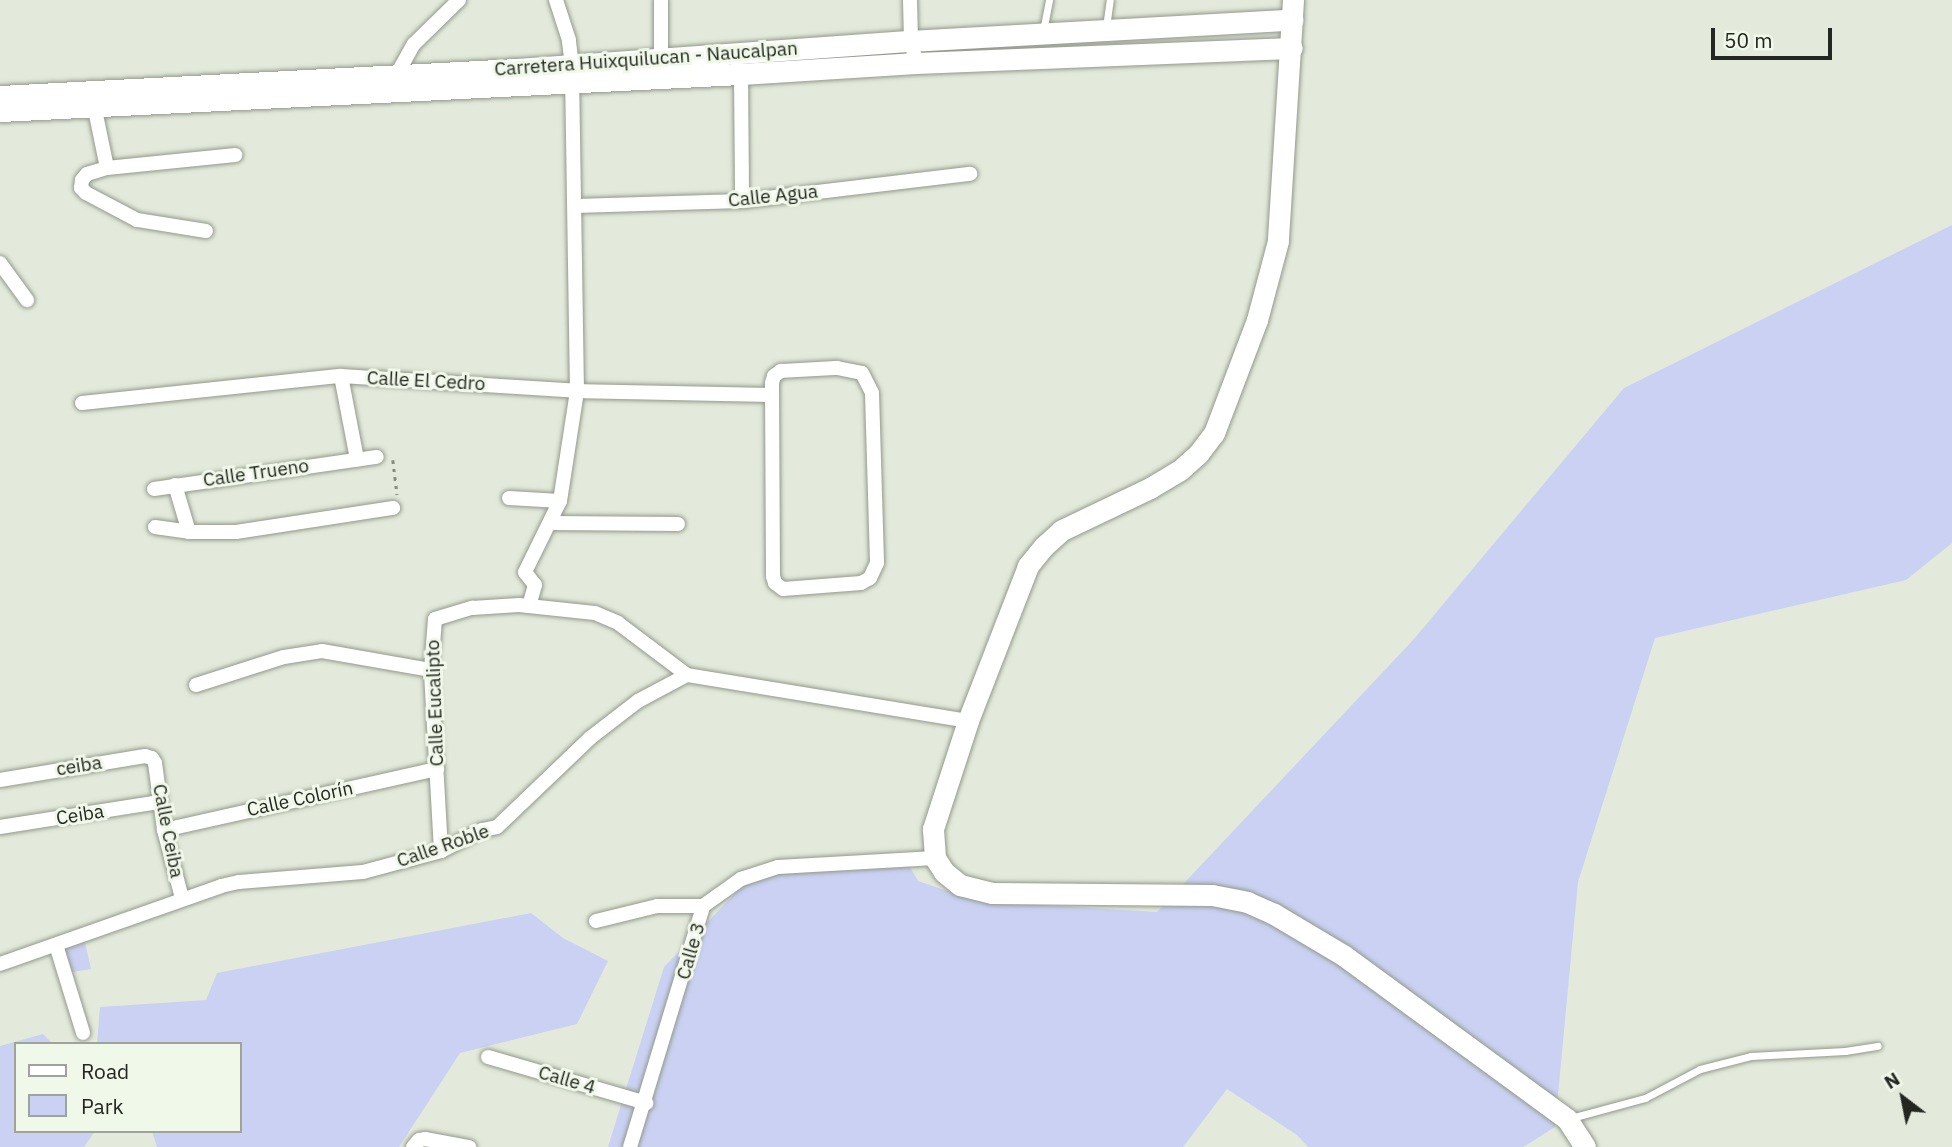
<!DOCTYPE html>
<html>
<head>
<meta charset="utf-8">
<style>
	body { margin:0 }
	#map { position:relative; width:1952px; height:1147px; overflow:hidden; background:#e3eadb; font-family:"IBM Plex Sans",sans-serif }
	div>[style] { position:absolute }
	.green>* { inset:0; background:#cad1f3 }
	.path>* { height:2.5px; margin-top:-1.25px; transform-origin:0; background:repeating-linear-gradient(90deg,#878c81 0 3.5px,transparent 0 8.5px) }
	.roads { filter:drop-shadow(0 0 2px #92998b) drop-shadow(0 0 2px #92998b) }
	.service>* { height:7px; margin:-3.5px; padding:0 3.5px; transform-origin:3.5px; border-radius:3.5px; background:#fff }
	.minor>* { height:14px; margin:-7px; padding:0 7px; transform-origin:7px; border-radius:7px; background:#fff }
	.primary>* { height:21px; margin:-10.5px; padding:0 10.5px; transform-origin:10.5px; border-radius:10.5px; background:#fff }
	span { translate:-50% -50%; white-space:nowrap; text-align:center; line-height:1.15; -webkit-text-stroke:6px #f0f8e9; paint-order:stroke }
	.street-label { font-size:19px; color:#242721 }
	.legend { position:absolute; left:14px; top:1042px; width:228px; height:91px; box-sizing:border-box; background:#f0f8e9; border:2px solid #9ea499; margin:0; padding:9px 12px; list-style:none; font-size:21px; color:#242721 }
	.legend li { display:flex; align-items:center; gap:14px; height:35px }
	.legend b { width:35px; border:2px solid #9ea499 }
	.north { position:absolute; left:1868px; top:1063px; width:70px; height:70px; -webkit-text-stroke:5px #f0f8e9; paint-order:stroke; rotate:328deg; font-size:19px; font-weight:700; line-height:28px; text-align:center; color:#242721 }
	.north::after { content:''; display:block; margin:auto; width:24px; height:32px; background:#242721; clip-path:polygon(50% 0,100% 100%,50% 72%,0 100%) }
	.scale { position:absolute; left:1711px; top:28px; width:121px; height:32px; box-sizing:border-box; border:4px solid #242721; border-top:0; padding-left:9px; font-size:21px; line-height:24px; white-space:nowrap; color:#242721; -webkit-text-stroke:5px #f0f8e9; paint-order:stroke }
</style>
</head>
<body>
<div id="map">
	<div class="green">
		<div style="clip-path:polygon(1952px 225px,1952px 543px,1906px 580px,1655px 638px,1578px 882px,1555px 1127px,1523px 1147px,1308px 1147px,1297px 1135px,1227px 1089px,1183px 1147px,608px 1147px,664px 967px,751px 877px,903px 855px,918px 881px,977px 901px,1157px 912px,1414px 639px,1624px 388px)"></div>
		<div style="clip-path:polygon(531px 913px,563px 938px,608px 961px,577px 1024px,460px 1053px,399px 1147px,157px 1147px,152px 1131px,240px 1131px,240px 1044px,97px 1044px,100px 1007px,206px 1000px,217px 973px)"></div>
		<div style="clip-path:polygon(84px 938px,91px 969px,67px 973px,59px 947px)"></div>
		<div style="clip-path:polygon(43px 1034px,53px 1044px,16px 1044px,16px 1131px,95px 1131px,84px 1147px,0 1147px,0 1046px)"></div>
	</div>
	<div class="path">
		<div style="left:393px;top:460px;width:35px;rotate:83deg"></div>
	</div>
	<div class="roads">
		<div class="service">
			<div style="left:1106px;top:27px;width:27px;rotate:-82deg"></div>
			<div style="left:1043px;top:31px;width:32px;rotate:-79deg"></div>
			<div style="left:1571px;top:1118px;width:77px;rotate:-15.1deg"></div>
			<div style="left:1645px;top:1098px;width:62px;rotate:-27.8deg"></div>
			<div style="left:1700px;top:1069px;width:53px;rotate:-14.3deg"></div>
			<div style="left:1751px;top:1056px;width:94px;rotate:-3deg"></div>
			<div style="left:1845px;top:1051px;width:33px;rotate:-9deg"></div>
		</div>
		<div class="minor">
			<div style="left:910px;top:0;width:41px;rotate:88.6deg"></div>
			<div style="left:911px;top:41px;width:23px;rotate:77deg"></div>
			<div style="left:661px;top:57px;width:57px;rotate:-90deg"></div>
			<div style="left:741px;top:74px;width:127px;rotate:89.5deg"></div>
			<div style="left:396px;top:76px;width:37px;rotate:-61deg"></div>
			<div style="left:414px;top:44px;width:63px;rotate:-44.4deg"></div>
			<div style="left:94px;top:105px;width:64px;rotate:78.3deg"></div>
			<div style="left:575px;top:206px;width:167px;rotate:-1.7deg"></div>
			<div style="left:742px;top:201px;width:230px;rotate:-6.8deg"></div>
			<div style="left:206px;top:231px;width:70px;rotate:-170.9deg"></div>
			<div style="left:137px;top:220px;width:58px;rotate:-152.1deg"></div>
			<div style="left:86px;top:193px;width:7px;rotate:-135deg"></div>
			<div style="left:81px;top:188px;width:8px;rotate:-83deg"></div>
			<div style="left:82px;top:180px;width:8px;rotate:-50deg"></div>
			<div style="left:87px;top:174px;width:21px;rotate:-17deg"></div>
			<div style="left:107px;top:168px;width:129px;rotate:-5.8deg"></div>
			<div style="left:0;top:263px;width:46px;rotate:53.9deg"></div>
			<div style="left:837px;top:368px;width:25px;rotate:11deg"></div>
			<div style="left:862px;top:373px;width:22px;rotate:63deg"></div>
			<div style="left:872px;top:393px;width:170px;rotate:88.3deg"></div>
			<div style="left:877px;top:563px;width:17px;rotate:115deg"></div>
			<div style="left:870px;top:578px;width:10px;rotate:151deg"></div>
			<div style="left:861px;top:583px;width:78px;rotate:175.6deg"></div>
			<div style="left:783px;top:589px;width:10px;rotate:-143deg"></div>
			<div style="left:775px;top:583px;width:7px;rotate:-106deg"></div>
			<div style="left:773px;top:576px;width:193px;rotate:-90.3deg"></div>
			<div style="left:772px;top:383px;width:7px;rotate:-74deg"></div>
			<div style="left:774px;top:376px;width:9px;rotate:-36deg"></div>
			<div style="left:781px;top:371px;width:56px;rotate:-3.1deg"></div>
			<div style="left:341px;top:376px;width:85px;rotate:79.1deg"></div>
			<div style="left:82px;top:403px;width:260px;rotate:-6deg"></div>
			<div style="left:341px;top:376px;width:236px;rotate:3.6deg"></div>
			<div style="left:577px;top:391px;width:194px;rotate:1.2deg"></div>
			<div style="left:175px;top:485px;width:49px;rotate:73.4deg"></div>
			<div style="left:154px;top:489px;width:225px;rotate:-8.2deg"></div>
			<div style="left:509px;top:498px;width:51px;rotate:3.4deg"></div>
			<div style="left:550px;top:523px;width:128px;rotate:0.4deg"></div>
			<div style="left:155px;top:527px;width:34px;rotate:8deg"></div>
			<div style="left:189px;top:532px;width:47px"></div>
			<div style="left:236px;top:532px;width:159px;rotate:-8.7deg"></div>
			<div style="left:529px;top:606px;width:22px;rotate:-74deg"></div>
			<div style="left:535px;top:585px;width:16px;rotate:-128deg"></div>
			<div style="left:525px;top:572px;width:79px;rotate:-63.8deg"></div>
			<div style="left:560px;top:501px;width:111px;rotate:-81.2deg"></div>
			<div style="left:577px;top:391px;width:325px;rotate:-90.9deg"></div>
			<div style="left:572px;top:66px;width:26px;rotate:-97deg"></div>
			<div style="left:569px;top:40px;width:42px;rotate:-108deg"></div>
			<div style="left:196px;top:685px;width:92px;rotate:-17.7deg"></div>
			<div style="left:284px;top:657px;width:38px;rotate:-9deg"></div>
			<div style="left:322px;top:651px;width:111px;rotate:9.9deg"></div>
			<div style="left:0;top:780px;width:147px;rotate:-9.4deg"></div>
			<div style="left:145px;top:756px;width:7px;rotate:16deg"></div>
			<div style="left:152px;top:758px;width:6px;rotate:59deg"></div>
			<div style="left:155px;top:763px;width:68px;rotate:82.3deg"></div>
			<div style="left:164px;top:830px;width:70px;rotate:75.2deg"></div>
			<div style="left:0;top:827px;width:162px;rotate:-8.9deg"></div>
			<div style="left:164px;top:830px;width:280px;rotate:-12.6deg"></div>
			<div style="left:441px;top:851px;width:181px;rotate:-93.2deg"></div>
			<div style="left:431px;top:670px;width:51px;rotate:-85.5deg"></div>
			<div style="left:435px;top:619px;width:39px;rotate:-17deg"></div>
			<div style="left:472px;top:608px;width:47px;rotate:-3.7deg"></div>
			<div style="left:519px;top:605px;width:76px;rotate:6deg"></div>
			<div style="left:595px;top:613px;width:25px;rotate:23deg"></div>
			<div style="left:618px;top:623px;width:86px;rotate:37deg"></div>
			<div style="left:596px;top:921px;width:63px;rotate:-13.8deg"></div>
			<div style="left:657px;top:906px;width:46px"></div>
			<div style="left:56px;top:945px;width:92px;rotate:72.9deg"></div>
			<div style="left:0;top:964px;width:234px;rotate:-19.4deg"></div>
			<div style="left:221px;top:886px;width:18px;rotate:-13deg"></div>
			<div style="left:239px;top:882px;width:124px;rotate:-4.6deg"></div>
			<div style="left:363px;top:872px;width:81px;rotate:-15.1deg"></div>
			<div style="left:441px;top:851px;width:46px;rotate:-27.1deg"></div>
			<div style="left:482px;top:830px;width:15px;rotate:-11deg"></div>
			<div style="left:497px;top:827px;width:129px;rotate:-43.7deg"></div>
			<div style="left:590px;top:738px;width:61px;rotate:-37.6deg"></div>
			<div style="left:638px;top:701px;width:55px;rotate:-28deg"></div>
			<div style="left:687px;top:675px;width:285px;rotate:9.3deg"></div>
			<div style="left:488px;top:1057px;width:165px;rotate:16.2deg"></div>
			<div style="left:413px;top:1147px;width:9px;rotate:-49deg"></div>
			<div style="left:419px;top:1140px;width:6px;rotate:-9deg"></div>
			<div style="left:425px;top:1139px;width:45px;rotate:10.3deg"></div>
			<div style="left:630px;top:1147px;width:252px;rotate:-73.1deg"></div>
			<div style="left:703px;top:906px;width:47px;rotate:-35.4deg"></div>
			<div style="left:741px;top:879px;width:39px;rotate:-18deg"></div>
			<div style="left:778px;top:867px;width:157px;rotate:-3.3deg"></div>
		</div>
		<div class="primary">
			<div style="left:1293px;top:0;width:241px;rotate:93.6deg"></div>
			<div style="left:1278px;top:241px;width:82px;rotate:104.9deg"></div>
			<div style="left:1257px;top:320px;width:121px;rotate:110.8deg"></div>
			<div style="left:1214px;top:433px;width:26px;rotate:127deg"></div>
			<div style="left:1198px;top:454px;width:24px;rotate:138deg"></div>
			<div style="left:1180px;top:470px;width:35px;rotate:149deg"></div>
			<div style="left:1150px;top:488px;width:98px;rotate:154.5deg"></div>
			<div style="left:1062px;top:530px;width:24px;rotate:138deg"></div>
			<div style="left:1044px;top:546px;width:26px;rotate:129deg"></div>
			<div style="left:1028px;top:566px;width:166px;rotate:111.2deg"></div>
			<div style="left:968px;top:721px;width:114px;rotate:108deg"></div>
			<div style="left:933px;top:829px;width:29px;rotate:86deg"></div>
			<div style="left:935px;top:858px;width:17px;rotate:57deg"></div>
			<div style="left:944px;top:872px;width:21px;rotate:39deg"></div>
			<div style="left:960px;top:885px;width:33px;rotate:14deg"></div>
			<div style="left:992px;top:893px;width:220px;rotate:0.5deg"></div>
			<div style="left:1212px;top:895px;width:36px;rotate:11deg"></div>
			<div style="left:1247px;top:902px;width:30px;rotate:24deg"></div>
			<div style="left:1274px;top:914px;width:80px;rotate:30.7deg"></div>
			<div style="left:1343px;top:955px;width:278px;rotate:36.2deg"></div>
			<div style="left:1567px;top:1119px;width:33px;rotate:57deg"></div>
			<div style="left:0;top:96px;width:518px;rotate:-2.99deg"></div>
			<div style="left:517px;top:69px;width:395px;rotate:-4.1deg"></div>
			<div style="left:911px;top:41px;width:382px;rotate:-3.2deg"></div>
			<div style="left:0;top:111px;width:742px;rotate:-2.86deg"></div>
			<div style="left:741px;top:74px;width:175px;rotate:-3.6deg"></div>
			<div style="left:916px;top:63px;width:376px;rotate:-2.3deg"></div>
		</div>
	</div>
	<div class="street-label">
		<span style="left:646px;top:59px;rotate:-4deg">Carretera Huixquilucan - Naucalpan</span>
		<span style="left:773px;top:196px;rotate:-6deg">Calle Agua</span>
		<span style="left:426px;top:381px;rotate:3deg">Calle El Cedro</span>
		<span style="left:256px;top:473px;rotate:-8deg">Calle Trueno</span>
		<span style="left:435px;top:703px;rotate:-92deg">Calle Eucalipto</span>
		<span style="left:79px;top:766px;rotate:-9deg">ceiba</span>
		<span style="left:300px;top:799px;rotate:-12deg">Calle Colorín</span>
		<span style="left:80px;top:815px;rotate:-9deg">Ceiba</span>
		<span style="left:168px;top:831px;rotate:79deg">Calle Ceiba</span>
		<span style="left:443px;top:846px;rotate:-19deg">Calle Roble</span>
		<span style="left:691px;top:951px;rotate:-74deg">Calle 3</span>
		<span style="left:567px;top:1080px;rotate:16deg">Calle 4</span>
	</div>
	<ul class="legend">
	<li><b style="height:9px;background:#fff"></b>Road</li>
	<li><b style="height:19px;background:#cad1f3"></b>Park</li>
	</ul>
	<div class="north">N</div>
	<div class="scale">50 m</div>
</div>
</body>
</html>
